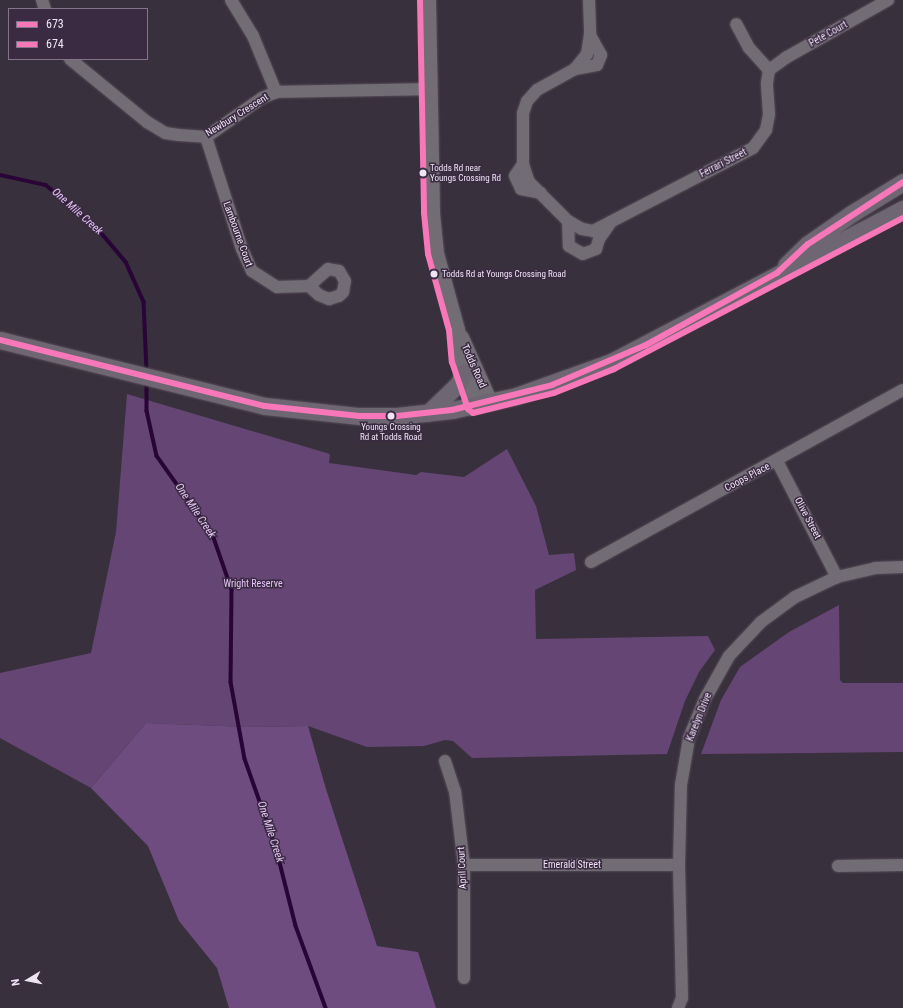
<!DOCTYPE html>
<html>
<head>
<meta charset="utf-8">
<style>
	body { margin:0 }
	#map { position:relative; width:903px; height:1008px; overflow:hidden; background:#38303c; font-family:"Roboto Condensed",sans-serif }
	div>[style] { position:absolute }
	.green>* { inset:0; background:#654574 }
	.forest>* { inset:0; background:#6e4c7f }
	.stream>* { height:3.5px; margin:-1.75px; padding:0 1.75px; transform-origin:1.75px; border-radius:1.75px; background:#290537 }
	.roads { filter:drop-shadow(0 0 1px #554d59) drop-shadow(0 0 1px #554d59) }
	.minor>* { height:12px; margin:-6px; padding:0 6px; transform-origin:6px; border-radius:6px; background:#726c75 }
	.tertiary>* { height:15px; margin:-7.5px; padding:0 7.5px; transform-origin:7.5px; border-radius:7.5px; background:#726c75 }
	.secondary>* { height:17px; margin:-8.5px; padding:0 8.5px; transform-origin:8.5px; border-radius:8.5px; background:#6e6672 }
	.bus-1>* { height:6px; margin:-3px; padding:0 3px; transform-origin:3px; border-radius:3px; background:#f777b8 }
	.bus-2>* { height:6px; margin:-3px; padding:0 3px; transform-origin:3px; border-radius:3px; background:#f777b8 }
	.dots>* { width:11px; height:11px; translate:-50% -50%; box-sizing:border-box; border:2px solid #3a2a42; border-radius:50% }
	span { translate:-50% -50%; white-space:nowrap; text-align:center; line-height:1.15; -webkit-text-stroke:3px #3a2a42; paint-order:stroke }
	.bus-label { font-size:9px; color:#eee4f3 }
	.left { translate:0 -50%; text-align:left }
	.street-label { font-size:10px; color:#eee4f3 }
	.park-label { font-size:10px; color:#e7c5f8 }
	.water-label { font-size:11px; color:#e5c4f6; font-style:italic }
	.legend { position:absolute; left:8px; top:8px; width:140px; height:52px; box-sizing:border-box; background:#3a2a42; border:1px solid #827489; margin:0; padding:5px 7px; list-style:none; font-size:12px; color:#eee4f3 }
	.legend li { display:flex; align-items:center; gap:8px; height:20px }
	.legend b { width:20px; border:1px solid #827489 }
	.north { position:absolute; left:8px; top:960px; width:40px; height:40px; -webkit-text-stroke:3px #3a2a42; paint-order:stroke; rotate:260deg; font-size:11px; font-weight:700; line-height:16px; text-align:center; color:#eee4f3 }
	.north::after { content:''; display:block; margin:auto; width:14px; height:18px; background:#eee4f3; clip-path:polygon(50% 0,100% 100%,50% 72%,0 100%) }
</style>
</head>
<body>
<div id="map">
	<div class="green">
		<div style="clip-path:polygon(127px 394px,330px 454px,329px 463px,416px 475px,421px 472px,464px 477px,507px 449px,536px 506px,549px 555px,574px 553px,576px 570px,535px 590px,536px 639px,708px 636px,715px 650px,699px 672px,685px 701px,667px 754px,472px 758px,453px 741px,445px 740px,424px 746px,367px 747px,308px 726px,247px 727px,146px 723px,91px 788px,0 738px,0 673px,91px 653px,116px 532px)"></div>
		<div style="clip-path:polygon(839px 605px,840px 680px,843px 683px,903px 683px,903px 752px,701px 754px,721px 700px,740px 667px,789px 632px)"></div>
	</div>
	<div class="forest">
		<div style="clip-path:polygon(146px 723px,247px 727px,308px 726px,326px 789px,377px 946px,418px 952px,436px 1008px,229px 1008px,217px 968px,179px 921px,148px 846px,91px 788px)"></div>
	</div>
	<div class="stream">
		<div style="left:0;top:175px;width:47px;rotate:12.3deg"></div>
		<div style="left:46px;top:185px;width:68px;rotate:40.2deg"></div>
		<div style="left:98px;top:229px;width:43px;rotate:49.7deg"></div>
		<div style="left:126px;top:262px;width:44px;rotate:65.8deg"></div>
		<div style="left:144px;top:302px;width:70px;rotate:87.5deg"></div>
		<div style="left:147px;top:382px;width:29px;rotate:90deg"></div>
		<div style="left:147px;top:411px;width:46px;rotate:77.5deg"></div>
		<div style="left:157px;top:456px;width:97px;rotate:54.7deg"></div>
		<div style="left:213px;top:535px;width:58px;rotate:70.9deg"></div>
		<div style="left:232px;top:590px;width:92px;rotate:90.6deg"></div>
		<div style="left:231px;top:682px;width:78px;rotate:79.7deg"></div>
		<div style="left:245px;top:759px;width:93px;rotate:70.6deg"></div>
		<div style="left:276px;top:847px;width:81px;rotate:75.8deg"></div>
		<div style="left:296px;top:926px;width:87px;rotate:69.9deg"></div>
	</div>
	<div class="roads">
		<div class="minor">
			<div style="left:42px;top:0;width:9px;rotate:72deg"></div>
			<div style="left:231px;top:0;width:42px;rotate:58.6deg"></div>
			<div style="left:253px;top:36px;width:61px;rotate:67.7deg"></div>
			<div style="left:589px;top:0;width:35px;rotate:88deg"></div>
			<div style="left:590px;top:35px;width:19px;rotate:99deg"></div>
			<div style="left:587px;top:54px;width:19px;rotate:129deg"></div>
			<div style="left:575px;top:69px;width:43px;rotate:151.1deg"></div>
			<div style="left:537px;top:90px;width:15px;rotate:132deg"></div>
			<div style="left:527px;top:101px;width:13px;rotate:108deg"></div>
			<div style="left:523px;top:113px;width:51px;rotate:90deg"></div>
			<div style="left:523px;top:164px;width:19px;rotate:72deg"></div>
			<div style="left:529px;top:182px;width:55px;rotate:45deg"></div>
			<div style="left:568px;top:221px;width:16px;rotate:30deg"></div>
			<div style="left:582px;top:229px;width:11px;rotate:10deg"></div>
			<div style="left:593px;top:231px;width:180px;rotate:-27.4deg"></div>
			<div style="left:753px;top:148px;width:22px;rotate:-54deg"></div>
			<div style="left:766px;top:130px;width:16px;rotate:-79deg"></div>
			<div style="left:769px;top:114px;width:31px;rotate:-94deg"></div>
			<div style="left:767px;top:83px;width:13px;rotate:-81deg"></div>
			<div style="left:769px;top:70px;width:30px;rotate:-132deg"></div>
			<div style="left:749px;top:48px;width:27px;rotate:-118deg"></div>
			<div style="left:70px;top:59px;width:99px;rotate:39.3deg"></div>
			<div style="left:147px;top:122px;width:21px;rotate:31deg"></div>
			<div style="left:165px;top:133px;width:14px;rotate:8deg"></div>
			<div style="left:179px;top:135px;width:27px;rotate:4deg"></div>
			<div style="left:206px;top:137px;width:68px;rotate:-34.9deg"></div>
			<div style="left:262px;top:98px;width:15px;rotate:-23deg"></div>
			<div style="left:276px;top:92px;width:152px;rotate:-1.1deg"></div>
			<div style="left:575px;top:69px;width:22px;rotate:-10deg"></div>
			<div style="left:597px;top:65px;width:11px;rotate:-68deg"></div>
			<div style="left:601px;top:55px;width:23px;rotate:-119deg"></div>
			<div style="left:769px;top:70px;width:22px;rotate:-36deg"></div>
			<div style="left:787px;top:57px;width:116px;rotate:-29.4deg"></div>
			<div style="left:206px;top:137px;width:118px;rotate:72.2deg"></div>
			<div style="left:242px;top:249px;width:24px;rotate:66deg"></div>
			<div style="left:252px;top:271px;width:30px;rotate:33deg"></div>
			<div style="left:277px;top:287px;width:32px;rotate:-2deg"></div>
			<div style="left:309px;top:286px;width:13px;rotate:42deg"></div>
			<div style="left:319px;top:295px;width:11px;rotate:22deg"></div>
			<div style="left:329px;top:299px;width:10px;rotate:-17deg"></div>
			<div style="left:339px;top:296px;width:6px;rotate:-45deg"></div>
			<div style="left:343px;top:292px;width:11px;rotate:-80deg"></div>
			<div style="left:345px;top:281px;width:12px;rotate:-121deg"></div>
			<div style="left:339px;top:271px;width:11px;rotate:-170deg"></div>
			<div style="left:328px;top:269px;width:25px;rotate:138deg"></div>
			<div style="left:523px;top:164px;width:14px;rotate:124deg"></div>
			<div style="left:515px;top:176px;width:14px;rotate:65deg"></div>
			<div style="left:521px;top:189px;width:20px;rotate:11deg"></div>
			<div style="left:568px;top:221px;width:25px;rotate:88deg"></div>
			<div style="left:569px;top:246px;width:16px;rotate:30deg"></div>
			<div style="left:583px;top:254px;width:14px;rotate:-21deg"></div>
			<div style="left:596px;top:249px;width:10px;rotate:-73deg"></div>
			<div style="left:599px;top:239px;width:21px;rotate:-55deg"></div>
			<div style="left:777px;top:461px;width:131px;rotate:62.7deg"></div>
			<div style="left:591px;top:562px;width:356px;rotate:-28.9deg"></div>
			<div style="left:445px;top:761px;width:32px;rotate:72deg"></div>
			<div style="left:455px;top:791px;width:75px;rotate:83.1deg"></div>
			<div style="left:464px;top:865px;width:113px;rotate:90deg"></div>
			<div style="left:464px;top:865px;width:215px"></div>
			<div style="left:838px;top:866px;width:65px;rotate:-0.9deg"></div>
			<div style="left:678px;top:1008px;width:11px;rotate:-68deg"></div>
			<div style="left:682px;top:998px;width:133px;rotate:-91.3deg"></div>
			<div style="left:679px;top:865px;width:80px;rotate:-88.6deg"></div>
			<div style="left:681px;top:785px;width:48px;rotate:-80.3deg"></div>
			<div style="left:689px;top:738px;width:42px;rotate:-67.7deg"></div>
			<div style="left:705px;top:699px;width:49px;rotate:-60.8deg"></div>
			<div style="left:729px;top:656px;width:47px;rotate:-46.7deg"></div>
			<div style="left:761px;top:622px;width:42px;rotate:-36.3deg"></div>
			<div style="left:795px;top:597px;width:47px;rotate:-25.5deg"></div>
			<div style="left:837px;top:577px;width:39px;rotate:-13deg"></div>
			<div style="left:875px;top:568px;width:28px;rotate:-2deg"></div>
		</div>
		<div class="tertiary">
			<div style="left:428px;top:0;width:213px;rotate:88.9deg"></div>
			<div style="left:432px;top:213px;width:40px;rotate:84.3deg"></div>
			<div style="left:436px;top:253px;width:79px;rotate:74.6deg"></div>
			<div style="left:457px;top:329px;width:31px;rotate:84deg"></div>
			<div style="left:460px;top:360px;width:49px;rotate:70.8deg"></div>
			<div style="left:461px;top:337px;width:71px;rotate:66deg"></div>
		</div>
		<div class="secondary">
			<div style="left:786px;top:265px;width:30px;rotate:-44deg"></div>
			<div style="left:808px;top:244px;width:52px;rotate:-34.9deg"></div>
			<div style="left:851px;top:214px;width:61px;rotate:-31.6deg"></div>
			<div style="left:0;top:340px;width:273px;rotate:14deg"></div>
			<div style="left:265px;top:406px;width:95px;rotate:6.1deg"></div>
			<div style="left:359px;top:416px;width:38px"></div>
			<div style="left:397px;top:416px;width:55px;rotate:-6.2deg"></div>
			<div style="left:452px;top:410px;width:66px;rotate:-12.3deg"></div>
			<div style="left:516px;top:396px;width:101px;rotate:-19.7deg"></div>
			<div style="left:611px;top:362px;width:330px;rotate:-27.7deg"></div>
			<div style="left:428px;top:413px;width:42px;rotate:-44deg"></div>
			<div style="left:458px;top:384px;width:13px;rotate:-61deg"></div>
		</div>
	</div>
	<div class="bus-1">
		<div style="left:0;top:340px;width:273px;rotate:14deg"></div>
		<div style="left:265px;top:406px;width:95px;rotate:6.1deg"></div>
		<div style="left:359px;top:416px;width:38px"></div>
		<div style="left:397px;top:416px;width:55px;rotate:-6.2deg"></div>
		<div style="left:452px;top:410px;width:103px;rotate:-14deg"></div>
		<div style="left:552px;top:385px;width:102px;rotate:-23.1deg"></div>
		<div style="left:646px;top:345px;width:149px;rotate:-28.8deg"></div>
		<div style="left:777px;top:273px;width:42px;rotate:-43.1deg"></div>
		<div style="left:808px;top:244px;width:113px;rotate:-33.1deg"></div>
	</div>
	<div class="bus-2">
		<div style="left:420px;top:0;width:213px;rotate:88.9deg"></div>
		<div style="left:424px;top:213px;width:41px;rotate:84.4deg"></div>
		<div style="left:428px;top:254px;width:79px;rotate:74.6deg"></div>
		<div style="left:449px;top:330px;width:32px;rotate:85deg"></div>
		<div style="left:452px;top:362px;width:50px;rotate:71.2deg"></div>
		<div style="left:468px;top:409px;width:6px;rotate:39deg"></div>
		<div style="left:473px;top:413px;width:83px;rotate:-13.9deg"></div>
		<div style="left:554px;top:393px;width:65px;rotate:-21.8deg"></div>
		<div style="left:614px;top:369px;width:326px;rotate:-27.6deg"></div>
	</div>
	<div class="dots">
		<div style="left:423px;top:173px;background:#eee4f3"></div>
		<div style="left:434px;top:274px;background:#eee4f3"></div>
		<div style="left:391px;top:416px;background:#eee4f3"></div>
	</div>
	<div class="bus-label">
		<span class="left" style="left:430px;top:173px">Todds Rd near<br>Youngs Crossing Rd</span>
		<span class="left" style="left:442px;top:274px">Todds Rd at Youngs Crossing Road</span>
		<span style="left:391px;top:432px">Youngs Crossing<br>Rd at Todds Road</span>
	</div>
	<div class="street-label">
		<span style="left:828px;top:34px;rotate:-29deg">Pete Court</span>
		<span style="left:237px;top:115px;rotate:-32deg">Newbury Crescent</span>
		<span style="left:723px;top:163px;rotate:-27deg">Ferrari Street</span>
		<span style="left:238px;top:234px;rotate:70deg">Lambourne Court</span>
		<span style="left:474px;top:366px;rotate:66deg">Todds Road</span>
		<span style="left:747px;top:477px;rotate:-28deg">Coops Place</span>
		<span style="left:808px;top:518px;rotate:62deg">Olive Street</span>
		<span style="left:699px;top:717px;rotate:-68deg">Karelyn Drive</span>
		<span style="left:572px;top:865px">Emerald Street</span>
		<span style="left:462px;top:868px;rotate:-93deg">April Court</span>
	</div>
	<div class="park-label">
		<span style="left:253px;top:584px">Wright Reserve</span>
	</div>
	<div class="water-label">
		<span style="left:77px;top:212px;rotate:42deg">One Mile Creek</span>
		<span style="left:195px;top:511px;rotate:56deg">One Mile Creek</span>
		<span style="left:270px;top:832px;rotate:72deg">One Mile Creek</span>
	</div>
	<ul class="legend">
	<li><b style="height:5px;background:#f777b8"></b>673</li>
	<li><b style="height:5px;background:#f777b8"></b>674</li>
	</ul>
	<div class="north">N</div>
</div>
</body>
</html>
